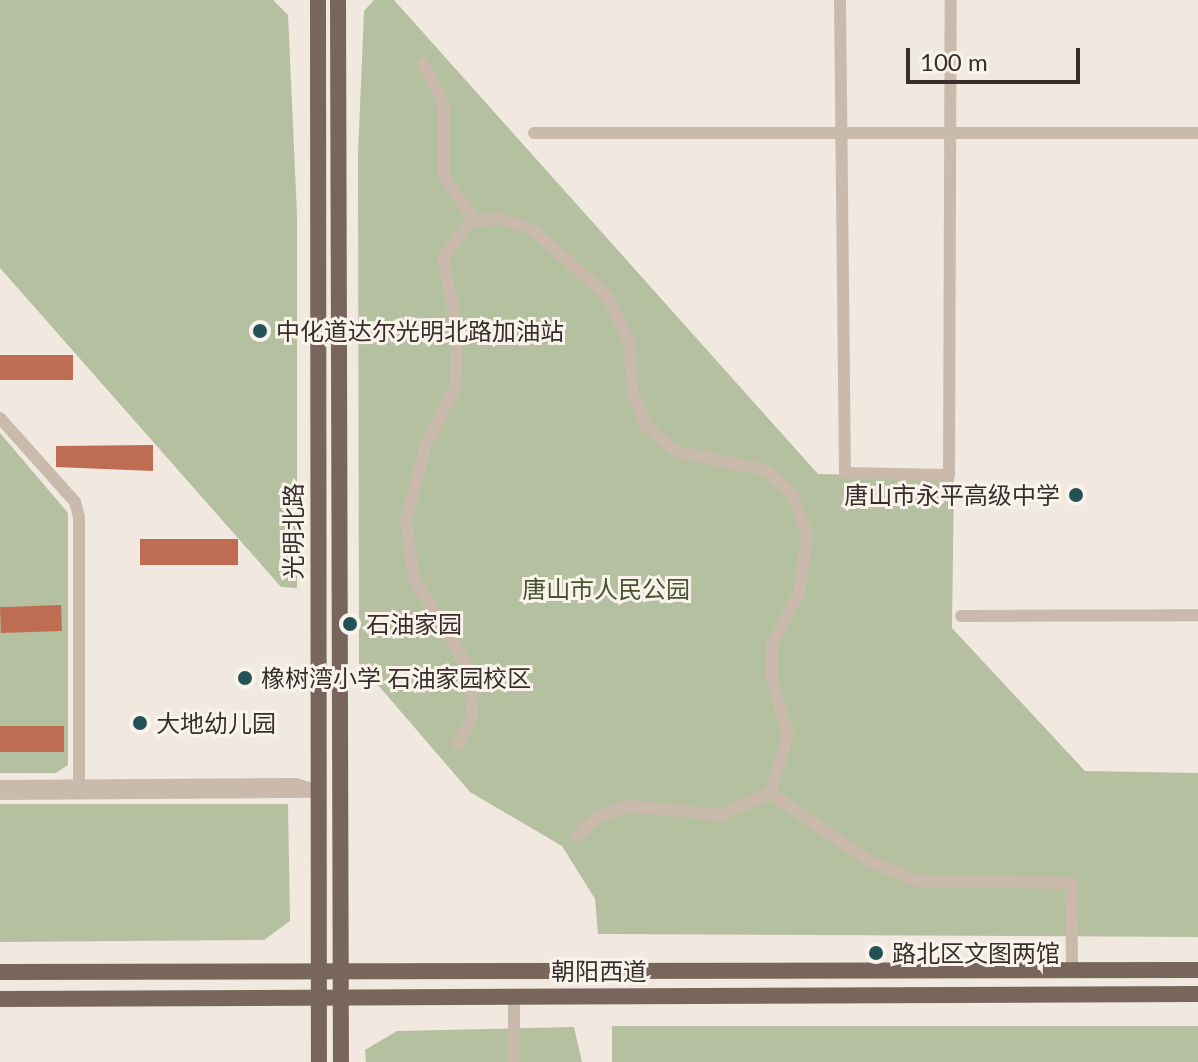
<!DOCTYPE html>
<html>
<head>
<meta charset="utf-8">
<style>
	body { margin:0 }
	#map { position:relative; width:1198px; height:1062px; overflow:hidden; background:#f1e9e0; font-family:Lato,"Noto Sans SC",sans-serif }
	div>[style] { position:absolute }
	.green>* { inset:0; background:#b5c0a0; transform-origin:0 0 }
	.building>* { inset:0; background:#be6c52; transform-origin:0 0 }
	.minor>* { height:12px; margin:-6px; padding:0 6px; transform-origin:6px; border-radius:6px; background:#c9baac }
	.major>* { height:16px; margin:-8px; padding:0 8px; transform-origin:8px; border-radius:8px; background:#78665d }
	.dots>* { width:22px; height:22px; translate:-50% -50%; box-sizing:border-box; border:4px solid #f9f3ec; border-radius:50% }
	span { translate:-50% -50%; white-space:nowrap; text-align:center; line-height:1.15; -webkit-text-stroke:6px #f9f3ec; paint-order:stroke }
	.poi-label { font-size:24px; color:#382f2b }
	.left { translate:0 -50%; text-align:left }
	.right { translate:-100% -50%; text-align:right }
	.street-label { font-size:24px; color:#382f2b }
	.park-label { font-size:24px; color:#475430 }
	.scale { position:absolute; left:906px; top:48px; width:174px; height:36px; box-sizing:border-box; border:4px solid #382f2b; border-top:0; padding-left:10px; font-size:24px; line-height:28px; white-space:nowrap; color:#382f2b; -webkit-text-stroke:6px #f9f3ec; paint-order:stroke }
</style>
</head>
<body>
<div id="map">
	<div class="green">
		<div style="clip-path:polygon(0 0,273px 0,288px 15px,297px 215px,297px 588px,281px 587px,0 268px)"></div>
		<div style="clip-path:polygon(374px 0,394px 0,818px 474px,954px 477px,952px 628px,1085px 771px,1198px 773px,1198px 937px,598px 934px,595px 899px,562px 846px,470px 792px,359px 663px,358px 154px,364px 11px)"></div>
		<div style="clip-path:polygon(0 433px,68px 513px,68px 765px,56px 773px,0 773px)"></div>
		<div style="clip-path:polygon(0 804px,288px 804px,290px 921px,264px 940px,0 942px)"></div>
		<div style="left:1198px;top:1026px;width:36px;height:586px;rotate:90deg"></div>
		<div style="clip-path:polygon(574px 1027px,582px 1062px,366px 1062px,365px 1050px,397px 1031px)"></div>
	</div>
	<div class="building">
		<div style="left:73px;top:355px;width:25px;height:73px;rotate:90deg"></div>
		<div style="clip-path:polygon(153px 445px,153px 471px,56px 467px,56px 446px)"></div>
		<div style="left:238px;top:539px;width:26px;height:98px;rotate:90deg"></div>
		<div style="left:61px;top:605px;width:26px;height:61px;rotate:88deg"></div>
		<div style="left:64px;top:726px;width:26px;height:64px;rotate:90deg"></div>
	</div>
	<div class="minor">
		<div style="left:840px;top:0;width:473px;rotate:89.4deg"></div>
		<div style="left:845px;top:473px;width:104px;rotate:1.1deg"></div>
		<div style="left:949px;top:475px;width:475px;rotate:-89.8deg"></div>
		<div style="left:423px;top:63px;width:47px;rotate:63.4deg"></div>
		<div style="left:444px;top:105px;width:71px;rotate:90deg"></div>
		<div style="left:444px;top:176px;width:55px;rotate:55.4deg"></div>
		<div style="left:534px;top:133px;width:664px"></div>
		<div style="left:0;top:418px;width:113px;rotate:48.2deg"></div>
		<div style="left:75px;top:502px;width:16px;rotate:75deg"></div>
		<div style="left:79px;top:517px;width:268px;rotate:90deg"></div>
		<div style="left:961px;top:616px;width:237px;rotate:-0.2deg"></div>
		<div style="left:458px;top:744px;width:30px;rotate:-62deg"></div>
		<div style="left:472px;top:718px;width:48px;rotate:-92.4deg"></div>
		<div style="left:470px;top:670px;width:107px;rotate:-121.6deg"></div>
		<div style="left:414px;top:579px;width:60px;rotate:-97.7deg"></div>
		<div style="left:406px;top:520px;width:75px;rotate:-75.4deg"></div>
		<div style="left:425px;top:447px;width:69px;rotate:-63.4deg"></div>
		<div style="left:456px;top:385px;width:55px;rotate:-89deg"></div>
		<div style="left:457px;top:330px;width:73px;rotate:-101deg"></div>
		<div style="left:443px;top:258px;width:45px;rotate:-53.1deg"></div>
		<div style="left:470px;top:222px;width:28px;rotate:-8deg"></div>
		<div style="left:498px;top:218px;width:36px;rotate:18deg"></div>
		<div style="left:532px;top:229px;width:102px;rotate:41.8deg"></div>
		<div style="left:608px;top:297px;width:50px;rotate:65deg"></div>
		<div style="left:629px;top:342px;width:51px;rotate:85.5deg"></div>
		<div style="left:633px;top:393px;width:35px;rotate:68deg"></div>
		<div style="left:646px;top:426px;width:38px;rotate:41deg"></div>
		<div style="left:675px;top:451px;width:94px;rotate:12.3deg"></div>
		<div style="left:767px;top:471px;width:35px;rotate:43deg"></div>
		<div style="left:793px;top:495px;width:43px;rotate:71.1deg"></div>
		<div style="left:807px;top:536px;width:58px;rotate:98deg"></div>
		<div style="left:799px;top:593px;width:58px;rotate:117.9deg"></div>
		<div style="left:772px;top:644px;width:36px;rotate:90deg"></div>
		<div style="left:772px;top:680px;width:57px;rotate:73.8deg"></div>
		<div style="left:788px;top:735px;width:61px;rotate:107.2deg"></div>
		<div style="left:770px;top:793px;width:53px;rotate:155.4deg"></div>
		<div style="left:722px;top:815px;width:94px;rotate:-174.5deg"></div>
		<div style="left:628px;top:806px;width:31px;rotate:161deg"></div>
		<div style="left:599px;top:816px;width:30px;rotate:138deg"></div>
		<div style="left:0;top:786px;width:296px;rotate:-0.4deg"></div>
		<div style="left:296px;top:784px;width:22px;rotate:18deg"></div>
		<div style="left:770px;top:793px;width:122px;rotate:34.3deg"></div>
		<div style="left:871px;top:862px;width:50px;rotate:22.4deg"></div>
		<div style="left:917px;top:881px;width:154px;rotate:0.7deg"></div>
		<div style="left:1071px;top:883px;width:86px;rotate:89.3deg"></div>
		<div style="left:0;top:794px;width:314px;rotate:-0.4deg"></div>
		<div style="left:514px;top:1062px;width:67px;rotate:-90deg"></div>
	</div>
	<div class="major">
		<div style="left:318px;top:0;width:1062px;rotate:89.95deg"></div>
		<div style="left:338px;top:0;width:1062px;rotate:89.84deg"></div>
		<div style="left:0;top:972px;width:1198px;rotate:-0.1deg"></div>
		<div style="left:0;top:999px;width:1198px;rotate:-0.24deg"></div>
	</div>
	<div class="dots">
		<div style="left:260px;top:331px;background:#235357"></div>
		<div style="left:1076px;top:495px;background:#235357"></div>
		<div style="left:350px;top:624px;background:#235357"></div>
		<div style="left:245px;top:678px;background:#235357"></div>
		<div style="left:140px;top:723px;background:#235357"></div>
		<div style="left:876px;top:953px;background:#235357"></div>
	</div>
	<div class="poi-label">
		<span class="left" style="left:276px;top:331px">中化道达尔光明北路加油站</span>
		<span class="right" style="left:1060px;top:495px">唐山市永平高级中学</span>
		<span class="left" style="left:366px;top:624px">石油家园</span>
		<span class="left" style="left:261px;top:678px">橡树湾小学 石油家园校区</span>
		<span class="left" style="left:156px;top:723px">大地幼儿园</span>
		<span class="left" style="left:892px;top:953px">路北区文图两馆</span>
	</div>
	<div class="street-label">
		<span style="left:293px;top:531px;rotate:-90deg">光明北路</span>
		<span style="left:599px;top:971px">朝阳西道</span>
	</div>
	<div class="park-label">
		<span style="left:606px;top:589px">唐山市人民公园</span>
	</div>
	<div class="scale">100 m</div>
</div>
</body>
</html>
